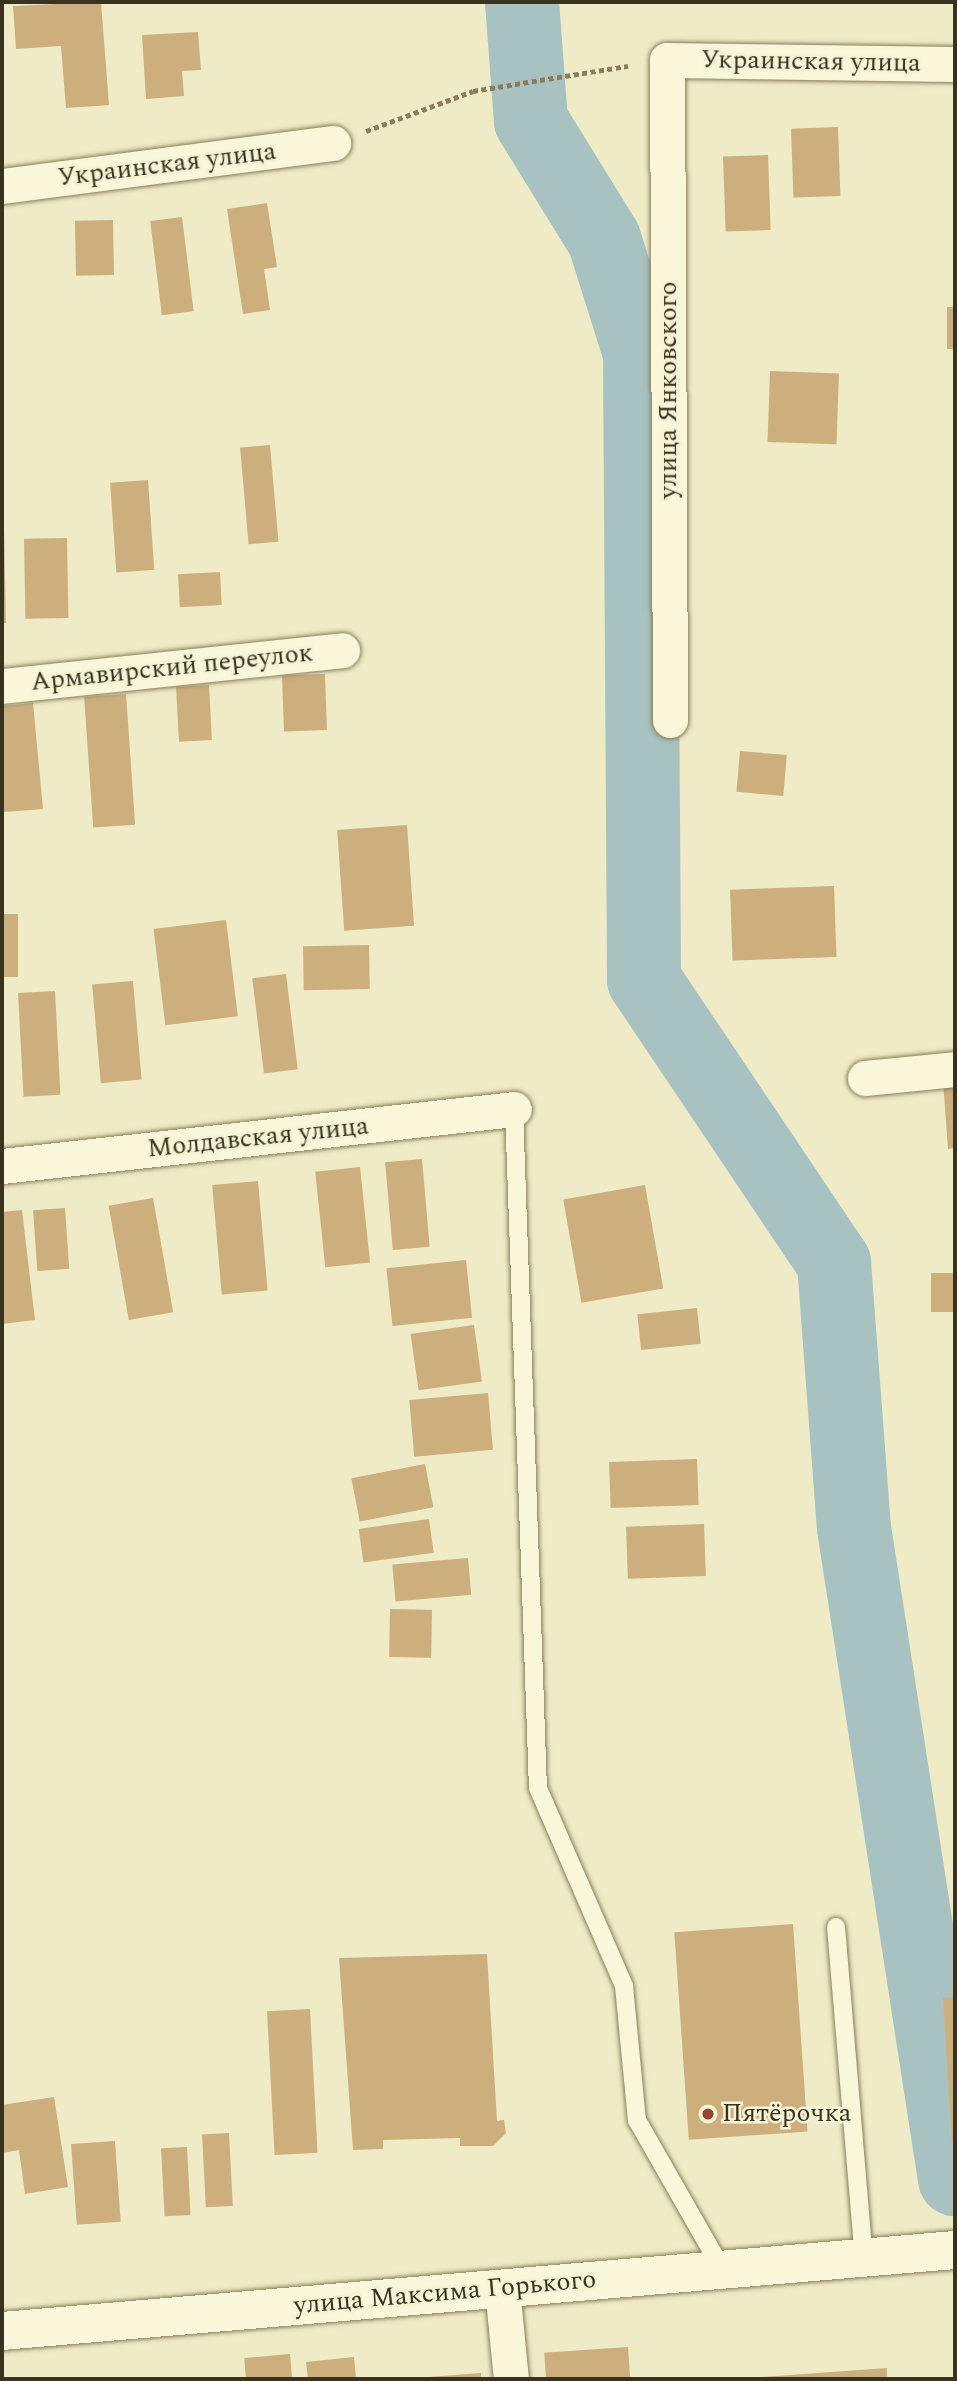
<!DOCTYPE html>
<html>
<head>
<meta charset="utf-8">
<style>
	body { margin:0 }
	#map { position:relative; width:957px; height:2381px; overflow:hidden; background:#eeebc6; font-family:Spectral,serif }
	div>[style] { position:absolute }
	.river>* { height:74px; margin:-37px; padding:0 37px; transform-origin:37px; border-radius:37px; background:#a7c2c0 }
	.building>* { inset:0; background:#ccaf7c; transform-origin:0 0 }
	.path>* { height:4.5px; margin-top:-2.25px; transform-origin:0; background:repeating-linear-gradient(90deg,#897e5b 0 5px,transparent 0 8.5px) }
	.roads { filter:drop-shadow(0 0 2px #897e5b) drop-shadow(0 0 2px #897e5b) }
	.service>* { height:18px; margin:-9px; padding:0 9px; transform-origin:9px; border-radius:9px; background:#f9f6d9 }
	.minor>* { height:35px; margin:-17.5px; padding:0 17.5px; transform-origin:17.5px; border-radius:17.5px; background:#f9f6d9 }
	.secondary>* { height:38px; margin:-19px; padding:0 19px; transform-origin:19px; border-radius:19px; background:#f9f6d9 }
	.dots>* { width:19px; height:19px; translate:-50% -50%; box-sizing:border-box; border:4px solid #f5f3d5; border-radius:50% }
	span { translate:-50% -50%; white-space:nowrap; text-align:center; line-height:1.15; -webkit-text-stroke:5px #f5f3d5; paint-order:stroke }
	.street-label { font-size:26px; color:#39321f }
	.poi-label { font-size:26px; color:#39321f }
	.left { translate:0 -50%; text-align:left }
	.frame { position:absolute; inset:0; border:4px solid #39321f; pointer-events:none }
</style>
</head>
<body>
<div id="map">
	<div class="river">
		<div style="left:522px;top:2px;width:119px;rotate:85.7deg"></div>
		<div style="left:531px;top:121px;width:139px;rotate:58.3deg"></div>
		<div style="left:604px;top:239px;width:120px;rotate:72.5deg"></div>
		<div style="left:640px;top:353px;width:627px;rotate:89.63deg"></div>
		<div style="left:644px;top:980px;width:341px;rotate:56.1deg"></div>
		<div style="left:834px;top:1263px;width:266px;rotate:85.7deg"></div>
		<div style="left:854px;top:1528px;width:659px;rotate:81.18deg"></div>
	</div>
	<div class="building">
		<div style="clip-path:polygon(101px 2px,109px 105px,66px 108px,61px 46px,16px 49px,13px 6px)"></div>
		<div style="clip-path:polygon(198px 32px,201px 70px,182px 71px,184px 96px,146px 99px,142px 35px)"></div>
		<div style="left:838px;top:127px;width:69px;height:47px;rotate:88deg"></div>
		<div style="left:768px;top:155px;width:75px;height:45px;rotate:88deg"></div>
		<div style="clip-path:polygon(267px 203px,277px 267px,264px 269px,270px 310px,243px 314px,227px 209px)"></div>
		<div style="left:182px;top:217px;width:95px;height:32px;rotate:83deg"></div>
		<div style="left:113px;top:220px;width:55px;height:38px;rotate:89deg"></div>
		<div style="left:947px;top:307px;width:8px;height:42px"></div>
		<div style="left:770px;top:371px;width:69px;height:71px;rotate:2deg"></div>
		<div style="left:270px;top:445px;width:97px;height:30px;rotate:85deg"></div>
		<div style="left:148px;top:480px;width:90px;height:38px;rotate:86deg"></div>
		<div style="clip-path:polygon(2px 529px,4px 529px,6px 623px,2px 623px)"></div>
		<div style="left:67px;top:538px;width:80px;height:43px;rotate:89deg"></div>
		<div style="left:220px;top:572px;width:33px;height:42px;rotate:87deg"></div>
		<div style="left:325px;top:674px;width:56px;height:43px;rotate:88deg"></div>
		<div style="left:209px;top:685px;width:55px;height:33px;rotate:87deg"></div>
		<div style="left:126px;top:694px;width:131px;height:42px;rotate:86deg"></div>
		<div style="clip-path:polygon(33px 703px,43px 809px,4px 812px,2px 706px)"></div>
		<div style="left:740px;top:751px;width:47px;height:41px;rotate:5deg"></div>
		<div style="left:407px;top:825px;width:101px;height:70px;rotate:86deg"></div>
		<div style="left:834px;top:886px;width:71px;height:104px;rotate:88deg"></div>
		<div style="left:2px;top:914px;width:16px;height:63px"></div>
		<div style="left:226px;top:920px;width:97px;height:73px;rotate:83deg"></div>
		<div style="left:369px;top:945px;width:44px;height:66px;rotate:89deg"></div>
		<div style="left:286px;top:974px;width:96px;height:34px;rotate:83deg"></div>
		<div style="left:133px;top:981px;width:99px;height:41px;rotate:85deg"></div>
		<div style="left:55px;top:991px;width:104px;height:37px;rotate:87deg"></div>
		<div style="clip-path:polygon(955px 1080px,955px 1148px,948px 1149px,943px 1081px)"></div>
		<div style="left:422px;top:1159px;width:88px;height:37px;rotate:85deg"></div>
		<div style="left:360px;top:1167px;width:96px;height:45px;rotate:84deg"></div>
		<div style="left:258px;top:1181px;width:110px;height:46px;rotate:85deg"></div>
		<div style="left:645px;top:1185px;width:105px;height:83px;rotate:80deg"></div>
		<div style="left:153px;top:1198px;width:116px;height:45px;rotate:80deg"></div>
		<div style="left:65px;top:1208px;width:61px;height:32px;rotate:86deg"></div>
		<div style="clip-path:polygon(22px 1210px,35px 1320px,2px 1324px,2px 1212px)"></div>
		<div style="left:466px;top:1260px;width:58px;height:80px;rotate:84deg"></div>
		<div style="left:931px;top:1273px;width:24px;height:39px"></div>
		<div style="left:697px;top:1308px;width:36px;height:60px;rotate:84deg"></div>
		<div style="left:474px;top:1325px;width:57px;height:64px;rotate:82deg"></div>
		<div style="left:488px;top:1393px;width:57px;height:79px;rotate:85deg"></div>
		<div style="left:697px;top:1459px;width:46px;height:88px;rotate:88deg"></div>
		<div style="left:425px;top:1464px;width:44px;height:75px;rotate:79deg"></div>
		<div style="left:429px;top:1519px;width:34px;height:71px;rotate:82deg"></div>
		<div style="left:704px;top:1524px;width:52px;height:78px;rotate:88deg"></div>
		<div style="left:468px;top:1558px;width:37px;height:76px;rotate:85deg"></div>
		<div style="left:390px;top:1609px;width:42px;height:48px;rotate:1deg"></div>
		<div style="left:793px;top:1924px;width:208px;height:119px;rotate:86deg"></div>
		<div style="clip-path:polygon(487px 1954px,497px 2121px,504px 2120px,506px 2133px,493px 2146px,460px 2146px,460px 2138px,383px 2140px,383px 2149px,353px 2150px,339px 1958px)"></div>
		<div style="clip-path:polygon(955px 1997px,955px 2142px,952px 2142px,943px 1998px)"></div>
		<div style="left:310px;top:2009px;width:144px;height:43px;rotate:87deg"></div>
		<div style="clip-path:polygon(54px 2097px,68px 2187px,25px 2194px,19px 2150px,2px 2153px,2px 2105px)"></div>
		<div style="left:229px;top:2133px;width:73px;height:27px;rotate:87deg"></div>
		<div style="left:115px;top:2141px;width:81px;height:44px;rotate:86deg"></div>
		<div style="left:187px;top:2147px;width:68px;height:26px;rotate:87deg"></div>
		<div style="left:628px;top:2347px;width:32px;height:84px;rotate:86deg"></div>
		<div style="left:290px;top:2354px;width:25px;height:46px;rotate:85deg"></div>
		<div style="clip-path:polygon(354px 2357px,356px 2379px,308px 2379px,306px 2362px)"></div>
		<div style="clip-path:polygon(887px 2368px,887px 2379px,761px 2379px,761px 2377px)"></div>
		<div style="clip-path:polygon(481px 2373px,481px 2379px,428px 2379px,428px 2377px)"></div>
	</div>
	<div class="path">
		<div style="left:366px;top:131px;width:114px;rotate:-20.5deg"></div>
		<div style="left:473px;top:91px;width:157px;rotate:-9.2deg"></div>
	</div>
	<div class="roads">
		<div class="service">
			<div style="left:514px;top:1109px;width:679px;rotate:87.98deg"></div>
			<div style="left:538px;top:1788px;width:216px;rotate:66.5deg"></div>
			<div style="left:624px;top:1986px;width:135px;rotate:84.5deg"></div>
			<div style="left:637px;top:2120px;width:172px;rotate:60.3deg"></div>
			<div style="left:836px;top:1927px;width:331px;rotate:85.2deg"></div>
		</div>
		<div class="minor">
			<div style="left:2px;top:186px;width:334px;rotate:-7.4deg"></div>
			<div style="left:2px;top:686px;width:342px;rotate:-6deg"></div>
			<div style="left:670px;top:720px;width:660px;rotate:-90.26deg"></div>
			<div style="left:667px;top:60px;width:288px;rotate:0.8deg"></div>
			<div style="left:865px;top:1078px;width:90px;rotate:-5.7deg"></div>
			<div style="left:2px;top:1166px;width:515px;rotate:-6.35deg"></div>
			<div style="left:502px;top:2288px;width:91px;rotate:84.4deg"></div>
		</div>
		<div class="secondary">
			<div style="left:2px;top:2331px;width:956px;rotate:-4.86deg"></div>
		</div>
	</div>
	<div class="dots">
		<div style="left:708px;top:2114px;background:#98432c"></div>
	</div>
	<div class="street-label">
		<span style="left:811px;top:62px;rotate:1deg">Украинская улица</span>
		<span style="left:167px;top:165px;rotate:-7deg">Украинская улица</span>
		<span style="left:669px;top:390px;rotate:-90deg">улица Янковского</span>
		<span style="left:172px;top:668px;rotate:-6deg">Армавирский переулок</span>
		<span style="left:258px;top:1138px;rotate:-6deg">Молдавская улица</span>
		<span style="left:445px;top:2293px;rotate:-5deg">улица Максима Горького</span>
	</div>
	<div class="poi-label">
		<span class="left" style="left:722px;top:2114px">Пятёрочка</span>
	</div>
	<div class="frame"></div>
</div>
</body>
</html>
